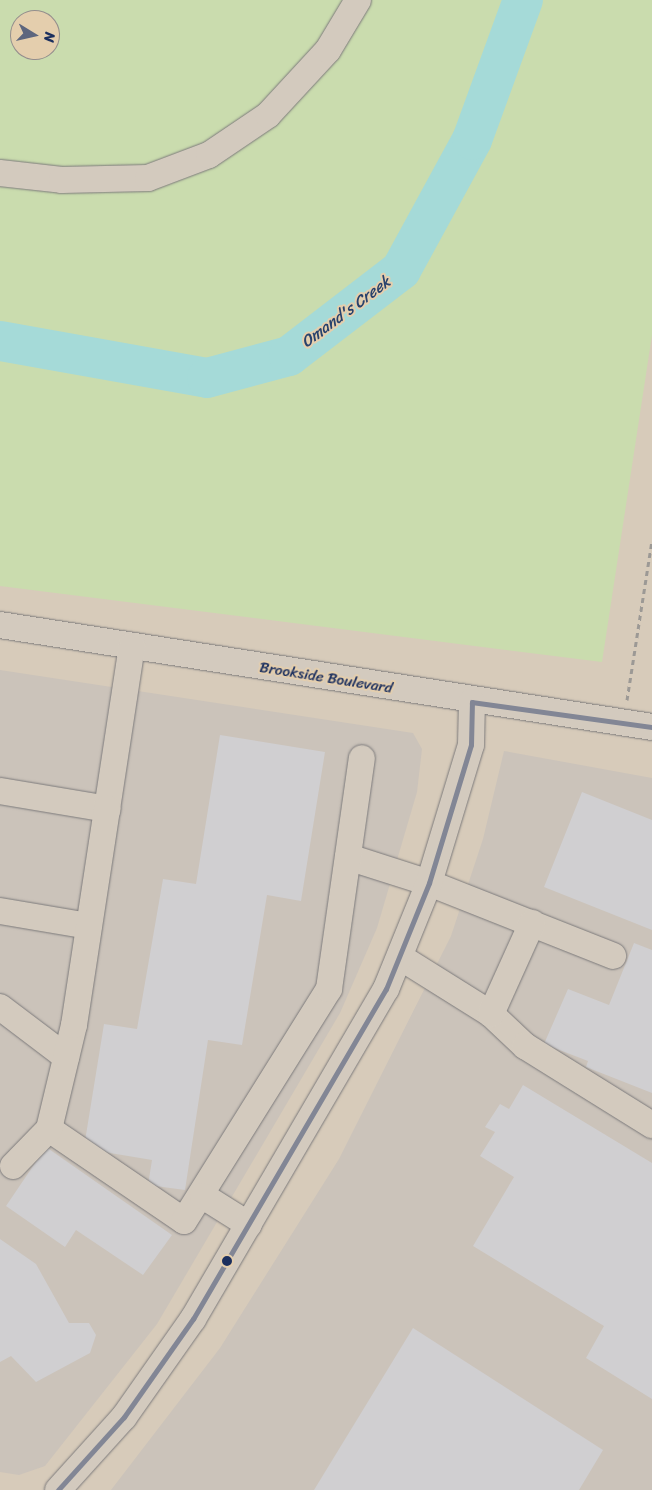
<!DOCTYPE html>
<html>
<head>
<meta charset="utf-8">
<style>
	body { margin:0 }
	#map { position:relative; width:652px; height:1490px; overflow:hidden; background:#d7cbba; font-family:Sriracha,sans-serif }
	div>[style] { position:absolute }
	.built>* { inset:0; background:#cbc3ba }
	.green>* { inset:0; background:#cadcae }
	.river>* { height:40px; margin:-20px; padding:0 20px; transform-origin:20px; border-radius:20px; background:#a5dad8 }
	.building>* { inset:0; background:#d0cfd1 }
	.path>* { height:3px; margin-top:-1.5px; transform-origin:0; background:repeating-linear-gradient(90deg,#9c9995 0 5px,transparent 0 9px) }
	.roads { filter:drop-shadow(0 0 1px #7c7a7b) drop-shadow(0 0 1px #7c7a7b) }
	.minor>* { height:26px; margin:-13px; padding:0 13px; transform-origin:13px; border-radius:13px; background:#d3cabe }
	.bus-1>* { height:5px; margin:-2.5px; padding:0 2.5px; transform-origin:2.5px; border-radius:2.5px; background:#828695 }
	.dots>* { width:14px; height:14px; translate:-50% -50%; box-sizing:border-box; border:2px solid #e4cead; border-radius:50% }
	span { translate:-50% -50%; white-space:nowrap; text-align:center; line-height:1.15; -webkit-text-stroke:4px #e4cead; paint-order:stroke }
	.street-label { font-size:15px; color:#1b2f5e }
	.water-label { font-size:16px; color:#27416c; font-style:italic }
	.north { position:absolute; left:10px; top:10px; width:50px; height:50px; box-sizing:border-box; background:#e4cead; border:1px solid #948e8d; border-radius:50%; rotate:99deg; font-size:14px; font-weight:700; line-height:20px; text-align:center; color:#1b2f5e }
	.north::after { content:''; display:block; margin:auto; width:18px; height:22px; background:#5d667e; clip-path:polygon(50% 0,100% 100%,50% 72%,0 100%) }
</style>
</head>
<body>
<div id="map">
	<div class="built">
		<div style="clip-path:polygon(0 670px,413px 733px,422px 749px,417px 792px,377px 928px,340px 1013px,157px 1324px,45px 1466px,19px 1475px,0 1472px)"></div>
		<div style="clip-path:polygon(504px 751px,652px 778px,652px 1490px,111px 1490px,220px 1348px,339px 1159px,451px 936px,483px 839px)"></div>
	</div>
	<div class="green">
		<div style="clip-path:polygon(evenodd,0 0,652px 0,652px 335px,602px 662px,0 586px,0 0,20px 20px,50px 20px,50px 50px,20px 50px,20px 20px)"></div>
	</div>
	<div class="river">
		<div style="left:0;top:341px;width:210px;rotate:10.1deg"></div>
		<div style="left:207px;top:378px;width:85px;rotate:-15deg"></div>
		<div style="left:289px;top:356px;width:141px;rotate:-37.5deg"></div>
		<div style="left:401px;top:270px;width:148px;rotate:-61.4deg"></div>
		<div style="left:472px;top:140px;width:149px;rotate:-70deg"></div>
	</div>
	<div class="building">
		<div style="clip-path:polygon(220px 735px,325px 752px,301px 901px,267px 895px,242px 1045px,208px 1040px,185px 1190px,148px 1185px,152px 1160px,98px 1151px,85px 1141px,104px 1024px,137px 1029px,163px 879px,196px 884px)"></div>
		<div style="clip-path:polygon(582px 792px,652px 820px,652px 930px,544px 887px)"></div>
		<div style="clip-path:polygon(634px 943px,652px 950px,652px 1093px,586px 1067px,588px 1061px,544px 1044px,568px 989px,609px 1005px)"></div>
		<div style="clip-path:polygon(523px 1085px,652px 1163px,652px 1399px,586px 1358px,604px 1326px,473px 1246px,514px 1177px,480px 1156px,495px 1132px,485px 1127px,500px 1104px,509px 1109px)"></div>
		<div style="clip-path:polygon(46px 1147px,172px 1235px,143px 1275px,76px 1230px,65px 1247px,6px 1206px)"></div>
		<div style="clip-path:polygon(0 1239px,36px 1264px,69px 1323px,89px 1323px,96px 1335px,90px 1353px,36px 1382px,11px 1356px,0 1362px)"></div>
		<div style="clip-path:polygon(413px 1328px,603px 1450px,579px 1490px,314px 1490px)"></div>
	</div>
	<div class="path">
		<div style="left:627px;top:700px;width:162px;rotate:-81.1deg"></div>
	</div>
	<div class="roads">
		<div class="minor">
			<div style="left:0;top:173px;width:62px;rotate:6.4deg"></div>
			<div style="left:62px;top:180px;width:86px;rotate:-1.3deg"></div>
			<div style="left:148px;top:178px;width:65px;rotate:-20.7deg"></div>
			<div style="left:209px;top:155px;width:71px;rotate:-34.1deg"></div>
			<div style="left:268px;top:115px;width:88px;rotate:-47.3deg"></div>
			<div style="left:328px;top:50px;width:58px;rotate:-59deg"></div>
			<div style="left:0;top:625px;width:660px;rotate:8.89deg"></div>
			<div style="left:0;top:791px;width:109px;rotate:9.5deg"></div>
			<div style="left:107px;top:809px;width:165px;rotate:-81.3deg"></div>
			<div style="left:348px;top:857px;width:85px;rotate:17.8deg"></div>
			<div style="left:429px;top:883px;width:198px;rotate:21.6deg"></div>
			<div style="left:0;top:911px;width:90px;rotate:9.6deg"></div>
			<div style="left:400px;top:957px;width:107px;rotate:32.1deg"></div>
			<div style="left:491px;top:1014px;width:47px;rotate:43.3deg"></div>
			<div style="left:525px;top:1046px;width:150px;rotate:31.9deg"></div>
			<div style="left:0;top:1007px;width:83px;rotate:37.1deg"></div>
			<div style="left:491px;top:1014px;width:100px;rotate:-65.7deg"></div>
			<div style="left:49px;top:1129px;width:163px;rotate:34.3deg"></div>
			<div style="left:184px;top:1221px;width:274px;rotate:-58deg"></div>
			<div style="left:329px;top:989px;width:233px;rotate:-81.9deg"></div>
			<div style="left:13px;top:1166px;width:52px;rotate:-45.8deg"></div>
			<div style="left:49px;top:1129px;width:107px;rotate:-76.5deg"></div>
			<div style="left:74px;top:1025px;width:219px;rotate:-81.3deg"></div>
			<div style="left:203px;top:1196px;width:54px;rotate:32.2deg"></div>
			<div style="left:58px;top:1490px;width:98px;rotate:-47.9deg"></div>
			<div style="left:124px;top:1417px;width:120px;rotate:-54.9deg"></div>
			<div style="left:193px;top:1319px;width:382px;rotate:-59.7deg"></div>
			<div style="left:386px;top:989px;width:114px;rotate:-67.9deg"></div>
			<div style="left:429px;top:883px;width:144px;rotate:-73.1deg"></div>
			<div style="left:471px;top:745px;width:43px;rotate:-88.7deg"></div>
		</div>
	</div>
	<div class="bus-1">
		<div style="left:472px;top:702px;width:182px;rotate:7.9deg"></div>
		<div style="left:58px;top:1490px;width:98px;rotate:-47.9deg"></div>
		<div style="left:124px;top:1417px;width:120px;rotate:-54.9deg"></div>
		<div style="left:193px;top:1319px;width:382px;rotate:-59.7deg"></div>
		<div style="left:386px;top:989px;width:114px;rotate:-67.9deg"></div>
		<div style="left:429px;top:883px;width:144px;rotate:-73.1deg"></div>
		<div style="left:471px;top:745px;width:43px;rotate:-88.7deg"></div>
	</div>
	<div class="dots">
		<div style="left:227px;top:1261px;background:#1b2f5e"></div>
	</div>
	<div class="street-label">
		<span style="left:326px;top:678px;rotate:9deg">Brookside Boulevard</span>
	</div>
	<div class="water-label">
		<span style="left:346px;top:312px;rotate:-37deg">Omand's Creek</span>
	</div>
	<div class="north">N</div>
</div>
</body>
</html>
